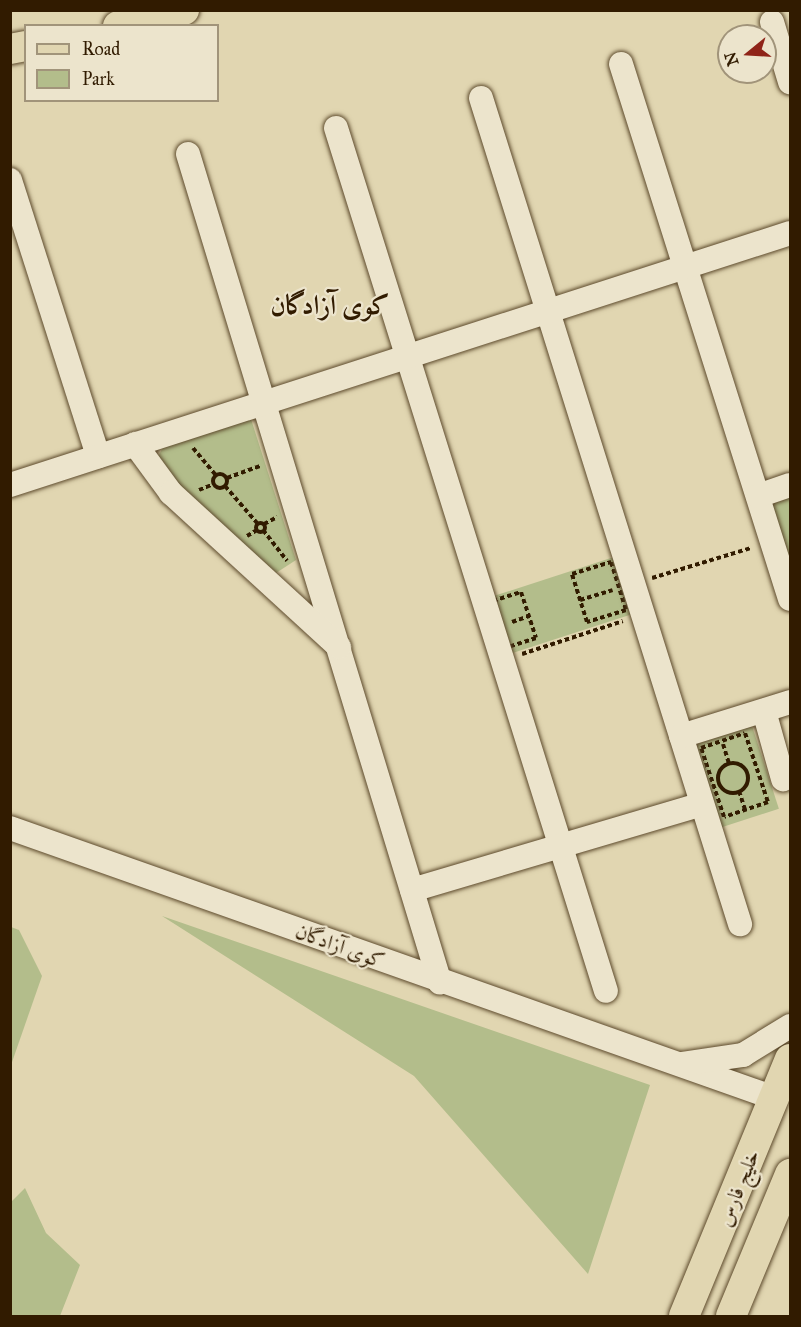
<!DOCTYPE html>
<html>
<head>
<meta charset="utf-8">
<style>
	body { margin:0 }
	#map { position:relative; width:801px; height:1327px; overflow:hidden; background:#e1d6b1; font-family:"IM FELL Great Primer",Amiri,serif }
	div>[style] { position:absolute }
	.green>* { inset:0; background:#b3bd8b; transform-origin:0 0 }
	.path>* { height:4px; margin-top:-2px; transform-origin:0; background:repeating-linear-gradient(90deg,#311b00 0 4.5px,transparent 0 7.5px) }
	.path>.ring { margin:-2px; padding:0; box-sizing:content-box; background:none; border:4px solid #311b00; border-radius:50% }
	.roads { filter:drop-shadow(0 0 2px #5d4a2c) drop-shadow(0 0 2px #5d4a2c) }
	.minor>* { height:24px; margin:-12px; padding:0 12px; transform-origin:12px; border-radius:12px; background:#ece4cc }
	.major>* { height:30px; margin:-15px; padding:0 15px; transform-origin:15px; border-radius:15px; background:#e1d6b1 }
	span { translate:-50% -50%; white-space:nowrap; text-align:center; line-height:1.15; -webkit-text-stroke:4.5px #ece4cc; paint-order:stroke }
	.street-label { font-size:21px; color:#311b00 }
	.district-label { font-size:27px; color:#311b00; font-weight:700 }
	.frame { position:absolute; inset:0; border:12px solid #311b00; pointer-events:none }
	.legend { position:absolute; left:24px; top:24px; width:195px; height:78px; box-sizing:border-box; background:#ece4cc; border:2px solid #a1947a; margin:0; padding:8px 10px; list-style:none; font-size:18px; color:#311b00 }
	.legend li { display:flex; align-items:center; gap:12px; height:30px }
	.legend b { width:30px; border:2px solid #a1947a }
	.north { position:absolute; left:717px; top:24px; width:60px; height:60px; box-sizing:border-box; background:#ece4cc; border:2px solid #a1947a; border-radius:50%; rotate:252deg; font-size:16px; font-weight:700; line-height:24px; text-align:center; color:#311b00 }
	.north::after { content:''; display:block; margin:auto; width:21px; height:27px; background:#8f2418; clip-path:polygon(50% 0,100% 100%,50% 72%,0 100%) }
</style>
</head>
<body>
<div id="map">
	<div class="green">
		<div style="clip-path:polygon(251px 419px,296px 560px,276px 573px,162px 470px,158px 457px,163px 447px)"></div>
		<div style="clip-path:polygon(790px 492px,790px 574px,767px 499px)"></div>
		<div style="left:617px;top:556px;width:60px;height:137px;rotate:72deg"></div>
		<div style="left:752px;top:726px;width:87px;height:65px;rotate:72deg"></div>
		<div style="clip-path:polygon(162px 916px,650px 1085px,588px 1274px,414px 1076px)"></div>
		<div style="clip-path:polygon(11px 927px,19px 930px,42px 976px,11px 1065px)"></div>
		<div style="clip-path:polygon(25px 1188px,46px 1233px,80px 1265px,60px 1316px,11px 1316px,11px 1202px)"></div>
	</div>
	<div class="path">
		<div style="left:193px;top:448px;width:35px;rotate:50deg"></div>
		<div class="ring" style="left:213px;top:474px;width:10px;height:10px"></div>
		<div style="left:227px;top:478px;width:35px;rotate:-20deg"></div>
		<div style="left:225px;top:486px;width:49px;rotate:49.1deg"></div>
		<div style="left:199px;top:490px;width:16px;rotate:-22deg"></div>
		<div class="ring" style="left:255.5px;top:522.5px;width:5px;height:5px"></div>
		<div style="left:264px;top:524px;width:15px;rotate:-28deg"></div>
		<div style="left:263px;top:530px;width:39px;rotate:52deg"></div>
		<div style="left:247px;top:536px;width:12px;rotate:-31deg"></div>
		<div style="left:611px;top:562px;width:50px;rotate:72.6deg"></div>
		<div style="left:626px;top:610px;width:41px;rotate:162.9deg"></div>
		<div style="left:587px;top:622px;width:50px;rotate:-107.4deg"></div>
		<div style="left:572px;top:574px;width:41px;rotate:-17.1deg"></div>
		<div style="left:652px;top:578px;width:103px;rotate:-16.9deg"></div>
		<div style="left:521px;top:592px;width:48px;rotate:71.9deg"></div>
		<div style="left:536px;top:638px;width:29px;rotate:162deg"></div>
		<div style="left:508px;top:647px;width:48px;rotate:-108.1deg"></div>
		<div style="left:493px;top:601px;width:29px;rotate:-18deg"></div>
		<div style="left:580px;top:600px;width:34px;rotate:-17deg"></div>
		<div style="left:512px;top:622px;width:18px;rotate:-19deg"></div>
		<div style="left:522px;top:654px;width:106px;rotate:-18.1deg"></div>
		<div style="left:745px;top:733px;width:73px;rotate:71.6deg"></div>
		<div style="left:768px;top:802px;width:46px;rotate:161.2deg"></div>
		<div style="left:724px;top:817px;width:73px;rotate:-108.4deg"></div>
		<div style="left:701px;top:748px;width:46px;rotate:-18.8deg"></div>
		<div style="left:723px;top:744px;width:21px;rotate:73deg"></div>
		<div class="ring" style="left:718px;top:763px;width:26px;height:26px"></div>
		<div style="left:739px;top:791px;width:20px;rotate:72deg"></div>
	</div>
	<div class="roads">
		<div class="minor">
			<div style="left:772px;top:22px;width:63px;rotate:73.3deg"></div>
			<div style="left:621px;top:64px;width:561px;rotate:72.47deg"></div>
			<div style="left:481px;top:98px;width:866px;rotate:72.59deg"></div>
			<div style="left:336px;top:128px;width:904px;rotate:72.63deg"></div>
			<div style="left:188px;top:154px;width:866px;rotate:73.09deg"></div>
			<div style="left:10px;top:180px;width:290px;rotate:72.3deg"></div>
			<div style="left:135px;top:444px;width:61px;rotate:53.7deg"></div>
			<div style="left:171px;top:493px;width:228px;rotate:42.5deg"></div>
			<div style="left:10px;top:485px;width:820px;rotate:-17.9deg"></div>
			<div style="left:758px;top:496px;width:34px;rotate:-19deg"></div>
			<div style="left:764px;top:711px;width:71px;rotate:74.4deg"></div>
			<div style="left:681px;top:736px;width:114px;rotate:-17.3deg"></div>
			<div style="left:10px;top:828px;width:810px;rotate:19.46deg"></div>
			<div style="left:412px;top:890px;width:302px;rotate:-16.5deg"></div>
			<div style="left:681px;top:1064px;width:63px;rotate:-8.3deg"></div>
			<div style="left:743px;top:1055px;width:55px;rotate:-31.7deg"></div>
		</div>
		<div class="major">
			<div style="left:118px;top:26px;width:68px;rotate:-13.6deg"></div>
			<div style="left:10px;top:49px;width:16px;rotate:-11deg"></div>
			<div style="left:684px;top:1316px;width:278px;rotate:-67.6deg"></div>
			<div style="left:731px;top:1316px;width:154px;rotate:-67.4deg"></div>
		</div>
	</div>
	<div class="street-label">
		<span style="left:340px;top:946px;rotate:20deg">کوی آزادگان</span>
		<span style="left:738px;top:1188px;rotate:-68deg">خلیج فارس</span>
	</div>
	<div class="district-label">
		<span style="left:330px;top:305px">کوی آزادگان</span>
	</div>
	<div class="frame"></div>
	<ul class="legend">
	<li><b style="height:8px;background:#e1d6b1"></b>Road</li>
	<li><b style="height:16px;background:#b3bd8b"></b>Park</li>
	</ul>
	<div class="north">N</div>
</div>
</body>
</html>
